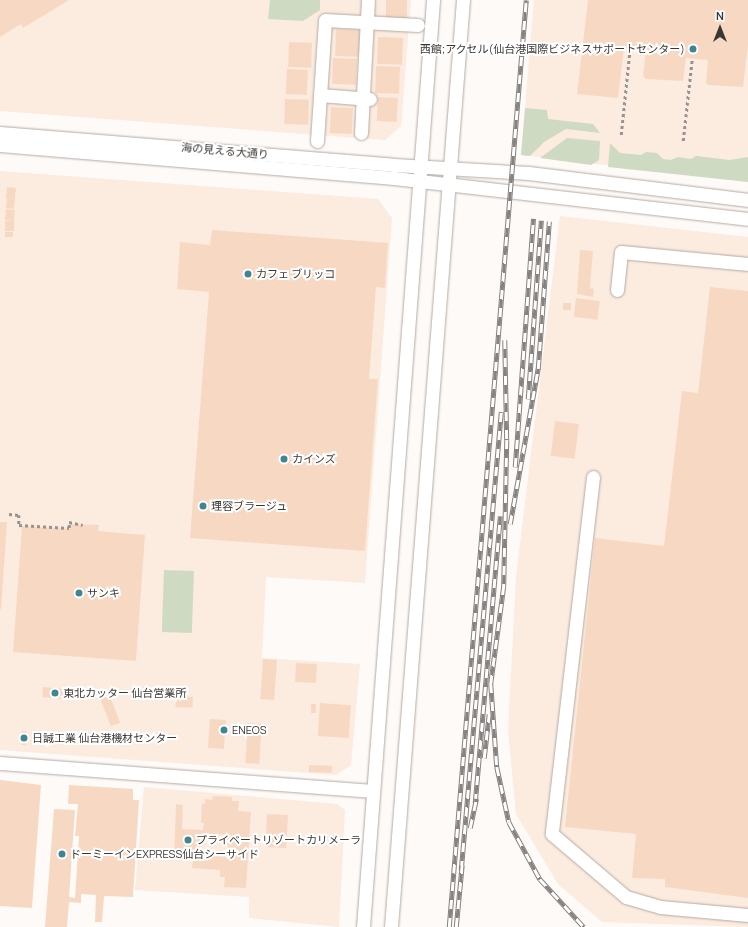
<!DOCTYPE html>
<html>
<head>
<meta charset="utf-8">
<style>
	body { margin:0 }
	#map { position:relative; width:748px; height:927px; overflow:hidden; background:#fefaf7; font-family:Manrope,"Noto Sans JP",sans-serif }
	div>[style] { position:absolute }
	.built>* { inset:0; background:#fcebdf }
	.green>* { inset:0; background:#cfdac3; transform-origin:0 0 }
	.building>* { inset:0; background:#f7d9c3; transform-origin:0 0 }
	.path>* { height:2.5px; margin-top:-1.25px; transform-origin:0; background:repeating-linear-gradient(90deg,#979390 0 3px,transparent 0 6px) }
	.roads { filter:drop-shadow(0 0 1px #b4aaa3) drop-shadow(0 0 1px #b4aaa3) }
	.minor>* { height:13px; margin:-6.5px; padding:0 6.5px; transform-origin:6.5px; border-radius:6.5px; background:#fff }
	.rail>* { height:4.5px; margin-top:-2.25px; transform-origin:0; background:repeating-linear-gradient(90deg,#fff 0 9px,#86827f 0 18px); box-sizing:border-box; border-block:1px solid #86827f }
	.dots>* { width:11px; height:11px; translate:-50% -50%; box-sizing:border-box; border:2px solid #fff; border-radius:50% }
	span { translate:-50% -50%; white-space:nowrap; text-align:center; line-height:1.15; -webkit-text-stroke:4px #fff; paint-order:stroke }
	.poi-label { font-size:11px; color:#3b3734 }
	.right { translate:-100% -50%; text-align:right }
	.left { translate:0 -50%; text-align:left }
	.street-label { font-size:11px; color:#3b3734 }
	.north { position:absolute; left:700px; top:8px; width:40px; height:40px; -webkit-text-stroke:3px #fff; paint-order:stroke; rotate:0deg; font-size:11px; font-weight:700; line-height:16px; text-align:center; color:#3b3734 }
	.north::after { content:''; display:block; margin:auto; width:14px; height:18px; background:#3b3734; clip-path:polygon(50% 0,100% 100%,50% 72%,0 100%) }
</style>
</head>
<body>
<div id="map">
	<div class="built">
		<div style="clip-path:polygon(0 0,411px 0,401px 126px,385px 140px,0 111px)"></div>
		<div style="clip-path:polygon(534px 0,748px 0,748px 182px,521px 155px)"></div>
		<div style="clip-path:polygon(0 171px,378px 199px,392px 218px,365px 583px,266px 577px,262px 658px,360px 664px,351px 765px,336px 775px,0 750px)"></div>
		<div style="clip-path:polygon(560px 216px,748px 237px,748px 927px,602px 922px,558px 884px,516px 814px,508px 730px,516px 577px)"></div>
		<div style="clip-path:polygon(144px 787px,337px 804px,345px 810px,339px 927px,249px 918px,249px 897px,135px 890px)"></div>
	</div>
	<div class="green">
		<div style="clip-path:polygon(270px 0,320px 0,320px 10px,303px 21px,268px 19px)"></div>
		<div style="clip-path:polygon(525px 108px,547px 110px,548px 119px,593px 124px,600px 133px,566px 129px,544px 142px,530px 156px,521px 155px)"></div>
		<div style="clip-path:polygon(567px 138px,600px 141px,599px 160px,591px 165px,540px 158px)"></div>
		<div style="clip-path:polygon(610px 143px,620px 153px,641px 155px,646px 152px,657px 153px,663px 159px,671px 160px,678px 157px,691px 159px,696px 156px,730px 160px,748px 157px,748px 182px,608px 167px)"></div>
		<div style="left:164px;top:570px;width:30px;height:62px;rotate:2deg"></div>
	</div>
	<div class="building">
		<div style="clip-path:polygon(0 0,69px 0,23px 28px,21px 24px,0 37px)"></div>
		<div style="left:386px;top:0;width:21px;height:21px"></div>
		<div style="clip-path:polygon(588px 0,748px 0,748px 45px,743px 87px,708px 85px,706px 83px,708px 60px,686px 58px,683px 81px,646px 79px,643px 76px,646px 50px,624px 48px,618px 98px,577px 94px)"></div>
		<div style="left:336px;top:29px;width:24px;height:27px;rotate:2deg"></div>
		<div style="left:378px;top:37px;width:25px;height:27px;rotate:2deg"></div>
		<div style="left:289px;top:42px;width:23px;height:25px;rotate:2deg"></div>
		<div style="left:333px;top:58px;width:24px;height:26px;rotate:2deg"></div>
		<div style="left:376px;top:66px;width:24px;height:27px;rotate:2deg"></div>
		<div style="left:287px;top:69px;width:21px;height:25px;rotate:3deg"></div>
		<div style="left:378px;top:97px;width:20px;height:24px;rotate:3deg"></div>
		<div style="left:285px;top:99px;width:24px;height:25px;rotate:2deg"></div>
		<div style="left:331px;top:107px;width:22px;height:26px;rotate:3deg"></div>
		<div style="left:7px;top:187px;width:9px;height:11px;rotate:6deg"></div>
		<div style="left:7px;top:198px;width:8px;height:10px;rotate:7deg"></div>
		<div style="left:6px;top:209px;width:9px;height:11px;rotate:6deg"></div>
		<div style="left:5px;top:221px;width:9px;height:10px"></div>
		<div style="clip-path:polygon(212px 230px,388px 243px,385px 288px,376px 287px,369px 379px,378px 379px,365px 551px,190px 538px,209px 292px,177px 289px,180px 242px,210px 245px)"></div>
		<div style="left:5px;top:232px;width:8px;height:5px"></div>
		<div style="clip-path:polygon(580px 250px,593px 251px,590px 288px,594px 289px,593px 297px,577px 294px)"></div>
		<div style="clip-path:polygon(710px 287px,748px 291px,748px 898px,665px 887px,665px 879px,632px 878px,636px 834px,565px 827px,595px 538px,664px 546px,682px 391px,698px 393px)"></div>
		<div style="left:576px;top:298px;width:24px;height:19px;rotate:7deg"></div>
		<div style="left:563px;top:303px;width:8px;height:7px"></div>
		<div style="left:555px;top:421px;width:24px;height:35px;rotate:7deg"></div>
		<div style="clip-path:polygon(0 522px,7px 522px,1px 609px,0 609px)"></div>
		<div style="clip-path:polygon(70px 524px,99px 525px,98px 531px,145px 535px,136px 661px,13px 652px,22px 526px,70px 529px)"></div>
		<div style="left:263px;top:659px;width:14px;height:40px;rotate:4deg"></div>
		<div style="left:296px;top:663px;width:21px;height:19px;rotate:3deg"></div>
		<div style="left:43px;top:687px;width:25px;height:10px;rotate:5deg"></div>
		<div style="left:108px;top:691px;width:34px;height:10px;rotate:69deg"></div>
		<div style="left:176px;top:696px;width:17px;height:11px;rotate:3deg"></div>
		<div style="left:320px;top:703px;width:31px;height:33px;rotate:4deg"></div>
		<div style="left:311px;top:704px;width:5px;height:9px"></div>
		<div style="left:210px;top:719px;width:16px;height:29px;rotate:4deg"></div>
		<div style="left:248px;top:723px;width:14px;height:40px;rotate:4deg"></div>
		<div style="left:22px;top:731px;width:4px;height:14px"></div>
		<div style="left:309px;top:765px;width:23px;height:7px;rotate:2deg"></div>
		<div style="clip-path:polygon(0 780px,41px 785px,32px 908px,0 906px)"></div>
		<div style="clip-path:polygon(69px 785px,133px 789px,133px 800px,139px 800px,133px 897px,104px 896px,102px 922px,95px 922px,96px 895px,81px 894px,81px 903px,69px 902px,67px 927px,45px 927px,54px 809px,75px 810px,69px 897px,75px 898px,79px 836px,75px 836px,78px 804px,68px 804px)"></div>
		<div style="clip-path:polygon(evenodd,213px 796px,232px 797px,232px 801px,239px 801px,238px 811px,251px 812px,246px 888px,224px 887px,225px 877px,220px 877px,220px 870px,192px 868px,193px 859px,174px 858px,176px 804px,183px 805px,182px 829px,203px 830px,204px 823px,201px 823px,202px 803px,205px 804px,205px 799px,212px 800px,213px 796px,201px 833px,228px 835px,227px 857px,199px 855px,201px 833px)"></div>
		<div style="left:267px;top:814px;width:21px;height:33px;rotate:3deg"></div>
	</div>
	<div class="path">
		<div style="left:621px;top:135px;width:87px;rotate:-84.1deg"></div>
		<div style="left:683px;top:141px;width:82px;rotate:-83.7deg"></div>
		<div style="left:9px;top:514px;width:10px;rotate:6deg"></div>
		<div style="left:19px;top:515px;width:10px;rotate:90deg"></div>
		<div style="left:19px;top:525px;width:50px;rotate:3.4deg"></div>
		<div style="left:69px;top:528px;width:6px;rotate:-90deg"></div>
		<div style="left:69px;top:522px;width:14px;rotate:12deg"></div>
	</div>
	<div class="roads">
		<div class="minor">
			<div style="left:320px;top:95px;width:50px;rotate:4.6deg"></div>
			<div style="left:0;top:133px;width:395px;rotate:4.6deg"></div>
			<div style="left:394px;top:165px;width:135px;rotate:3.4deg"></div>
			<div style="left:529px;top:173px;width:221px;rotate:7deg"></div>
			<div style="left:361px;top:133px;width:133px;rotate:-87deg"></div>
			<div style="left:317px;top:141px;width:121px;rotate:-86.2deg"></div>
			<div style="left:325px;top:20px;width:93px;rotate:3.1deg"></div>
			<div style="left:0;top:145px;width:395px;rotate:4.8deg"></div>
			<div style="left:394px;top:178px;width:356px;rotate:6.6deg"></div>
			<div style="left:617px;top:290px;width:38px;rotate:-84deg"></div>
			<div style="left:621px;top:252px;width:128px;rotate:5.4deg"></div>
			<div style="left:593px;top:477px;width:359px;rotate:96.6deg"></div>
			<div style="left:552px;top:834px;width:97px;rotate:40.4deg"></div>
			<div style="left:626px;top:897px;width:35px;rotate:16deg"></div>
			<div style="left:660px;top:907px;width:88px;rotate:5.2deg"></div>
			<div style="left:0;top:763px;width:374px;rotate:4.3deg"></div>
			<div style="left:363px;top:927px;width:930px;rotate:-85.68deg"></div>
			<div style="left:391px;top:927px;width:930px;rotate:-85.56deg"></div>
		</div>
	</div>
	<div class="rail">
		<div style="left:505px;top:340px;width:100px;rotate:88.9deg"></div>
		<div style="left:507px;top:440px;width:146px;rotate:91.2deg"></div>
		<div style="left:504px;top:586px;width:99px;rotate:97.6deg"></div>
		<div style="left:491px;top:684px;width:83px;rotate:85.9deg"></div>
		<div style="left:497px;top:767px;width:56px;rotate:77.7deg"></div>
		<div style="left:509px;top:822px;width:65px;rotate:61.5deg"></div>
		<div style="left:540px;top:879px;width:65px;rotate:47.5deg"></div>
		<div style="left:528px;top:399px;width:179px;rotate:-85.8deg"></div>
		<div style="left:515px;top:467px;width:249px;rotate:-85.8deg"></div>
		<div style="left:510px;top:524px;width:158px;rotate:-79.8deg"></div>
		<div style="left:538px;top:369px;width:148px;rotate:-85.7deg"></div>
		<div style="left:484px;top:758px;width:44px;rotate:-83.5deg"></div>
		<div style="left:475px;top:803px;width:288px;rotate:-85deg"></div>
		<div style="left:470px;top:828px;width:30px;rotate:-78deg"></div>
		<div style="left:461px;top:870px;width:460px;rotate:-85deg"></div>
		<div style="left:449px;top:927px;width:930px;rotate:-85.25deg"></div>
		<div style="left:456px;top:927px;width:62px;rotate:-84.5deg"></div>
	</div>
	<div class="dots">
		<div style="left:693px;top:49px;background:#408592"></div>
		<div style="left:248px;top:274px;background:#408592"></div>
		<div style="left:284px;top:459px;background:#408592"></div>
		<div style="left:203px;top:506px;background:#408592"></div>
		<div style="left:79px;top:593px;background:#408592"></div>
		<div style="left:55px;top:693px;background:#408592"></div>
		<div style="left:224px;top:730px;background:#408592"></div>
		<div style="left:24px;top:738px;background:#408592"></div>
		<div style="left:188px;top:840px;background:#408592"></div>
		<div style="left:62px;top:854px;background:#408592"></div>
	</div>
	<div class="poi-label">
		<span class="right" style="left:685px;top:49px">西館;アクセル(仙台港国際ビジネスサポートセンター)</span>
		<span class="left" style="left:256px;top:274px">カフェ ブリッコ</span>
		<span class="left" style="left:292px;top:459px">カインズ</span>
		<span class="left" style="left:211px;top:506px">理容ブラージュ</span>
		<span class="left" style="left:87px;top:593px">サンキ</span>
		<span class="left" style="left:63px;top:693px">東北カッター 仙台営業所</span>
		<span class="left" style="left:232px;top:730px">ENEOS</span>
		<span class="left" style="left:32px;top:738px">日誠工業 仙台港機材センター</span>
		<span class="left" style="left:196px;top:840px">プライベートリゾートカリメーラ</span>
		<span class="left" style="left:70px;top:854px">ドーミーインEXPRESS仙台シーサイド</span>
	</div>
	<div class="street-label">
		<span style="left:225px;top:151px;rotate:5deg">海の見える大通り</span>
	</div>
	<div class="north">N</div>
</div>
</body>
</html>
